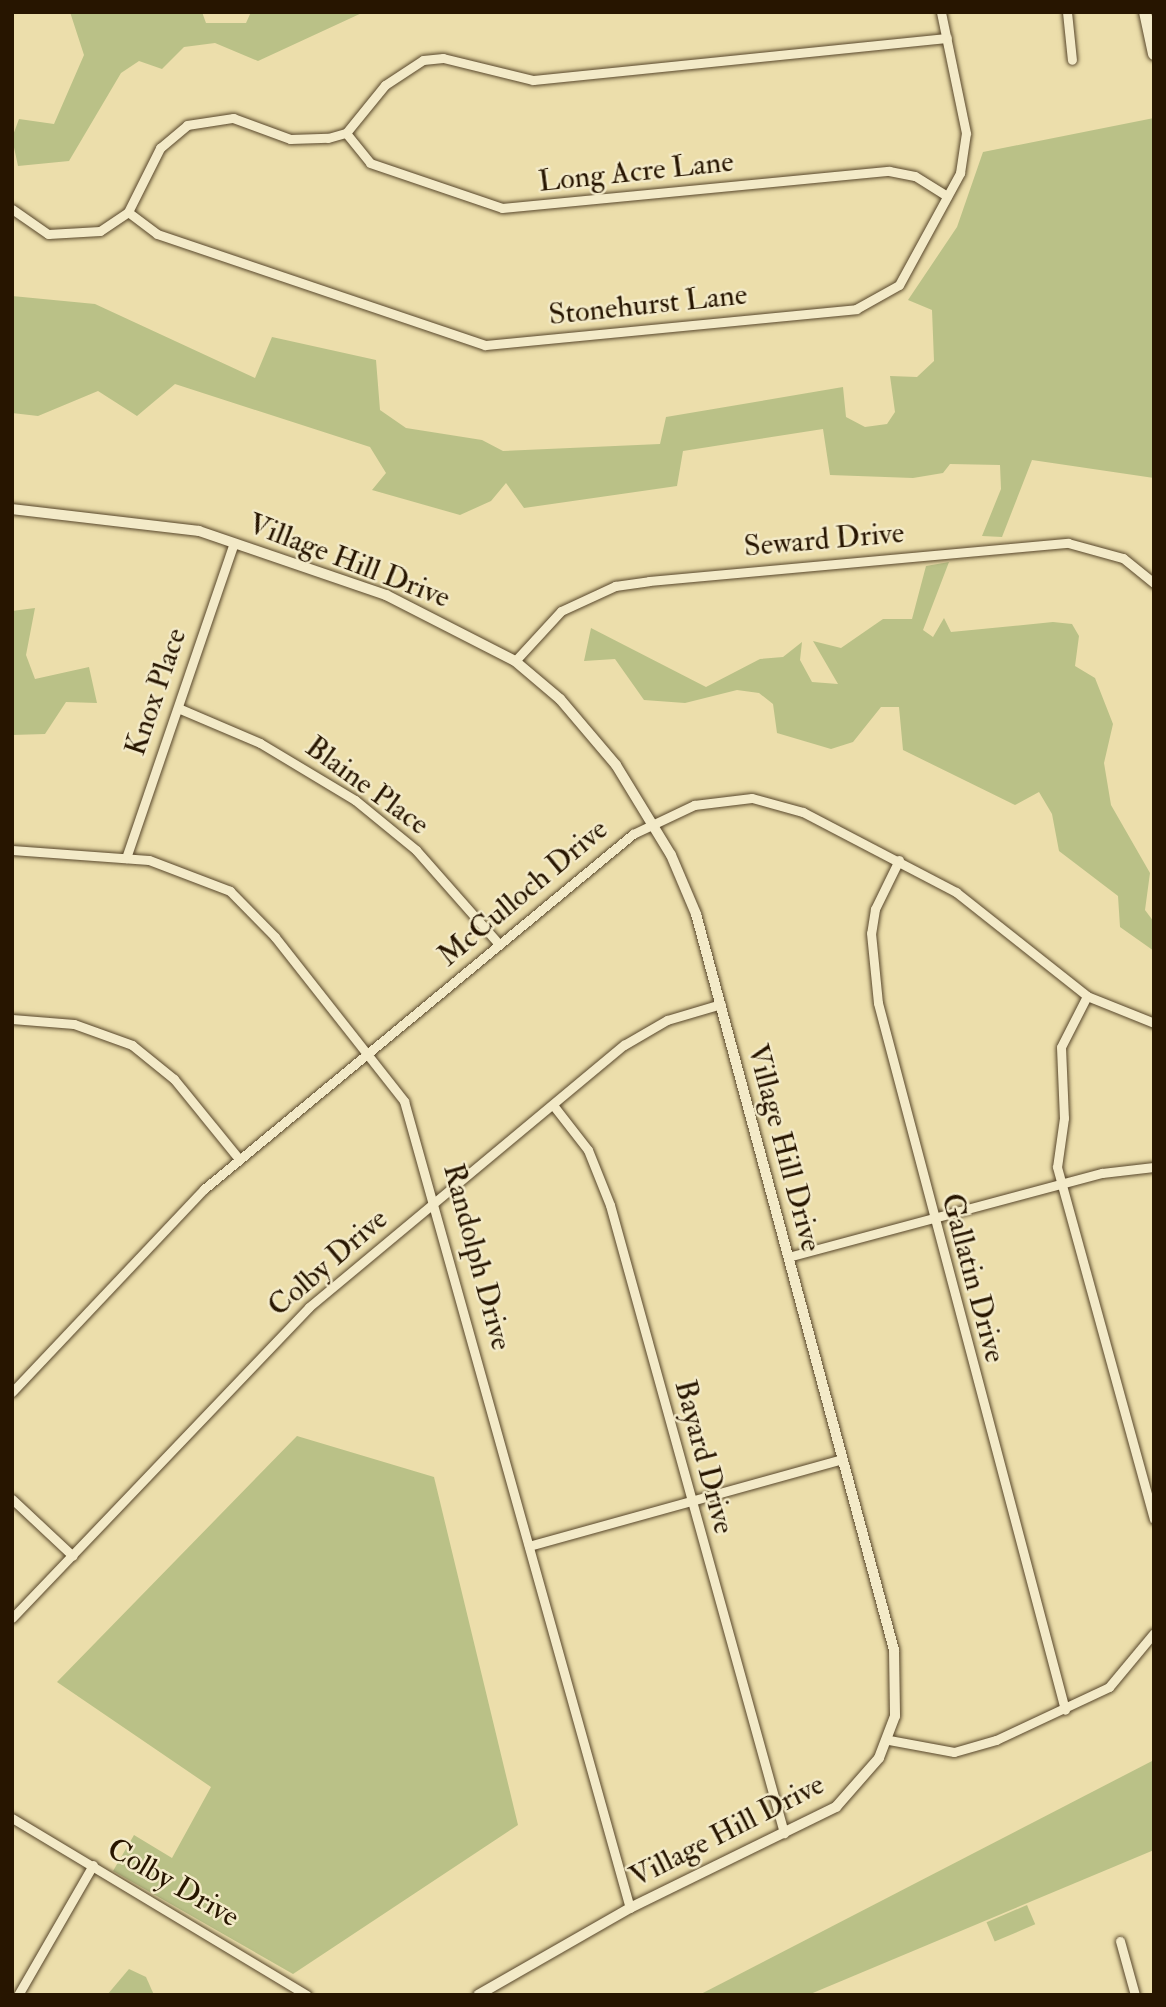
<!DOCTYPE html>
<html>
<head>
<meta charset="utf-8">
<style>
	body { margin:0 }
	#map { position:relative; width:1166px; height:2007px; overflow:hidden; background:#ecdeab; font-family:"IM FELL Double Pica",serif }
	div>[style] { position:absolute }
	.green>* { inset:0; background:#bac187; transform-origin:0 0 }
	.roads { filter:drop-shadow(0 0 2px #58472b) drop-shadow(0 0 2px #58472b) }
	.minor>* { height:9px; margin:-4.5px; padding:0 4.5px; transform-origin:4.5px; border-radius:4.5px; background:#f3eac8 }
	.tertiary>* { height:10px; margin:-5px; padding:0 5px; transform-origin:5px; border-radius:5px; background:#f3eac8 }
	.secondary>* { height:12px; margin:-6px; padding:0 6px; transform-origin:6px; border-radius:6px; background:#f3eac8 }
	span { translate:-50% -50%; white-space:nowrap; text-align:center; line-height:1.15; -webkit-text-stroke:5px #f3eac8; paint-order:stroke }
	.street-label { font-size:30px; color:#271500 }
	.frame { position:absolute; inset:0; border:14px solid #271500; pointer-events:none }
</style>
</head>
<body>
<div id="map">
	<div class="green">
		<div style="clip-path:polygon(70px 12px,202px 12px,206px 23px,246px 23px,251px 12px,364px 12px,258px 61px,215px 43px,184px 47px,162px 69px,139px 61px,121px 73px,69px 161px,18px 166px,12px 138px,19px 119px,54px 124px,84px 55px)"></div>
		<div style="clip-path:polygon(1154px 118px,1154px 478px,1032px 460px,1002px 537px,982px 536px,1001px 489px,1000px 465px,950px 464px,943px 473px,913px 478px,830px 475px,823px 429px,683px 451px,677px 486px,524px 508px,506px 483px,491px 501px,460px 515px,372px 490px,386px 473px,370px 447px,175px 384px,137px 416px,98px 391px,38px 416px,12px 413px,12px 296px,95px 304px,255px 378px,272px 337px,376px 360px,380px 410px,406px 428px,482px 440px,503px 451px,660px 444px,666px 417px,843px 387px,846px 417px,865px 427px,887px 424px,895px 412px,890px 376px,917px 377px,934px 361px,932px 310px,908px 300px,957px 227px,983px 152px)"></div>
		<div style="clip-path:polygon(949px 562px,923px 630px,933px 637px,944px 618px,951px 632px,1053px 622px,1072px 624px,1079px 636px,1075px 666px,1095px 678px,1113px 724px,1104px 763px,1111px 805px,1150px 873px,1145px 910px,1154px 922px,1154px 951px,1120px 927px,1118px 896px,1059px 851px,1052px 814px,1039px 792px,1015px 805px,903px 750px,899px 707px,881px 707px,853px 742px,831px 749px,777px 733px,773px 704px,759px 693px,737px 690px,685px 703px,644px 700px,615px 659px,584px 661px,591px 628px,706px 687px,760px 659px,783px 657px,802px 642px,800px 660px,812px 682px,838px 684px,813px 641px,841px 648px,883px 619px,912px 619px,926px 566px)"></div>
		<div style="clip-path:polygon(35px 608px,26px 655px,35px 679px,89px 667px,97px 703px,66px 702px,45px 734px,12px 735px,12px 611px)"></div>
		<div style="clip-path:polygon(297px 1436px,434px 1477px,518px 1825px,293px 1974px,113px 1871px,134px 1835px,172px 1858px,211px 1787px,57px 1682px)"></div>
		<div style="clip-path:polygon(1154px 1760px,1154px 1850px,808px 1995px,699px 1995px)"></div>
		<div style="left:1027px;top:1905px;width:21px;height:44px;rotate:67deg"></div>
		<div style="clip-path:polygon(129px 1969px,146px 1977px,154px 1995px,107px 1995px)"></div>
	</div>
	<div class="roads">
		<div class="minor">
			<div style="left:1067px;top:12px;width:48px;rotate:84.1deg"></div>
			<div style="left:346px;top:133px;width:38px;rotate:51deg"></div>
			<div style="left:370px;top:163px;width:139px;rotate:18.8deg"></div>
			<div style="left:502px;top:208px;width:389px;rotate:-5.5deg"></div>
			<div style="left:889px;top:171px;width:26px;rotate:11deg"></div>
			<div style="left:915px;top:176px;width:38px;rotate:32deg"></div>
			<div style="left:12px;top:209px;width:44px;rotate:34.8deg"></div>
			<div style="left:48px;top:234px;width:52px;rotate:-3.3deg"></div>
			<div style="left:100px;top:231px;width:34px;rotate:-34deg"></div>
			<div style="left:128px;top:212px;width:72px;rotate:-63.4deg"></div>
			<div style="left:160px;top:148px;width:35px;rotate:-40deg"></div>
			<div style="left:187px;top:125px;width:47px;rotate:-8.7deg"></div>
			<div style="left:233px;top:118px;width:61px;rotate:20.2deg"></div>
			<div style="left:290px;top:139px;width:38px;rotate:-2deg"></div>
			<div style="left:328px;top:138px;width:19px;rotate:-16deg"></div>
			<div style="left:346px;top:133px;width:62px;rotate:-50.9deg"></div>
			<div style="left:385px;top:85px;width:45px;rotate:-33.3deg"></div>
			<div style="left:423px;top:60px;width:20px;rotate:-6deg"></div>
			<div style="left:443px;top:58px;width:93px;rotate:13.7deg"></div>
			<div style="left:533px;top:80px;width:416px;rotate:-5.8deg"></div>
			<div style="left:128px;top:212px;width:36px;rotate:37deg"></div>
			<div style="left:157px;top:234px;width:346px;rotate:18.7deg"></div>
			<div style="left:485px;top:345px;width:373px;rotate:-5.5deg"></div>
			<div style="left:856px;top:309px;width:49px;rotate:-29.2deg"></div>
			<div style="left:899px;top:285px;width:128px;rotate:-61.4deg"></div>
			<div style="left:960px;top:173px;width:40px;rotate:-81.5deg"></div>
			<div style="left:966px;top:133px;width:124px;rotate:-101.7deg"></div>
			<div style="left:515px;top:661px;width:68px;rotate:-47.4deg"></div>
			<div style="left:561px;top:611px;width:60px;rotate:-24.8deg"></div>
			<div style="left:615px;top:586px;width:34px;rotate:-8deg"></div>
			<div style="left:649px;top:581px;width:421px;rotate:-5.2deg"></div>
			<div style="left:1068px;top:543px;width:57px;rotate:15.3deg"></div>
			<div style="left:1123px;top:558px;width:40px;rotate:39deg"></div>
			<div style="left:178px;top:708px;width:89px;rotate:23.1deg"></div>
			<div style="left:260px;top:743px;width:111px;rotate:31deg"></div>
			<div style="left:355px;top:800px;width:79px;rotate:39.3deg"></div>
			<div style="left:416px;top:850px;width:124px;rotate:48.6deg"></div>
			<div style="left:12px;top:850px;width:137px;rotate:4.2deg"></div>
			<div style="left:149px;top:860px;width:87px;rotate:20.9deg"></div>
			<div style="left:230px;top:891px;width:64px;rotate:45.6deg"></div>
			<div style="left:275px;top:937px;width:209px;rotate:51.8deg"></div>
			<div style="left:404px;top:1101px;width:838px;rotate:74.36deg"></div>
			<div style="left:126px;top:858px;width:333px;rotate:-71.1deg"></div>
			<div style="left:899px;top:860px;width:55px;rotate:116.1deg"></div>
			<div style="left:875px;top:909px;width:24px;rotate:99deg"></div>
			<div style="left:871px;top:933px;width:70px;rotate:84.3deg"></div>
			<div style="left:878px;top:1003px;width:731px;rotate:75.18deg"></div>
			<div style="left:1087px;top:996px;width:57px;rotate:117deg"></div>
			<div style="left:1061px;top:1047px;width:71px;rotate:87.6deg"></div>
			<div style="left:1064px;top:1118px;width:49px;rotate:98.1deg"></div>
			<div style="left:1057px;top:1167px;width:365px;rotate:74.6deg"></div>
			<div style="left:12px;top:1019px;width:62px;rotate:4.6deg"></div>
			<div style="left:74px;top:1024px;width:62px;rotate:19.9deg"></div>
			<div style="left:132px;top:1045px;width:54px;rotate:39deg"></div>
			<div style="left:174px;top:1079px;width:103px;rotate:50.9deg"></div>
			<div style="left:553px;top:1105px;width:57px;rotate:52.1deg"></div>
			<div style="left:588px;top:1150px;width:59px;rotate:68.2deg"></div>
			<div style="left:610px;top:1205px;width:652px;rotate:74.51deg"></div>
			<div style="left:788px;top:1257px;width:325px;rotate:-15deg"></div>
			<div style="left:1102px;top:1173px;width:52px;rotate:-6.6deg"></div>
			<div style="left:12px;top:1392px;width:279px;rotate:-46.6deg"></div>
			<div style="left:204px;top:1189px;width:557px;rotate:-39.61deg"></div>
			<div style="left:633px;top:834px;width:68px;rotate:-25.4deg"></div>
			<div style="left:694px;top:805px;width:58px;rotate:-6.9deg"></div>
			<div style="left:752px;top:798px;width:53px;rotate:15.4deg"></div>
			<div style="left:803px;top:812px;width:173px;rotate:27.6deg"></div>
			<div style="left:956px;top:892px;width:167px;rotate:38.4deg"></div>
			<div style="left:1087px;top:996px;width:72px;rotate:21.9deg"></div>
			<div style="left:12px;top:1499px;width:83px;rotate:43.1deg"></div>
			<div style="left:529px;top:1546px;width:325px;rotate:-15.5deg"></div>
			<div style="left:12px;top:1618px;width:430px;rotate:-46.3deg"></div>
			<div style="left:309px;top:1307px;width:410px;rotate:-39.8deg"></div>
			<div style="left:624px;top:1045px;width:50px;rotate:-30.2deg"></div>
			<div style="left:667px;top:1020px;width:56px;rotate:-16.5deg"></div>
			<div style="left:889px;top:1740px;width:66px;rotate:10.5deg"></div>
			<div style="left:954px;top:1752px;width:44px;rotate:-15.9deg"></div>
			<div style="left:996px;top:1740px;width:125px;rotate:-25.1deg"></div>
			<div style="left:1109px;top:1687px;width:70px;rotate:-50.2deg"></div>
			<div style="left:12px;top:1818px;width:344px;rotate:31deg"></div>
			<div style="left:1120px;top:1941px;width:56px;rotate:74.5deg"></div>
			<div style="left:18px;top:1995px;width:150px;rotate:-60deg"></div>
		</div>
		<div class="tertiary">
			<div style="left:12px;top:509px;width:188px;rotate:6.7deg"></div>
			<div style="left:199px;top:531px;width:198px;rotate:18.9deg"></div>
			<div style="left:386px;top:595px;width:145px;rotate:27.1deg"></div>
			<div style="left:515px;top:661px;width:59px;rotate:40.2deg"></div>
			<div style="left:560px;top:699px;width:87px;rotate:49.7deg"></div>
			<div style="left:616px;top:765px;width:105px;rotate:58.6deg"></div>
			<div style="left:671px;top:855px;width:64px;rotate:67deg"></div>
			<div style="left:696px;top:914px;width:762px;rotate:74.94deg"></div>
			<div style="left:894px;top:1650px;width:66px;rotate:89.1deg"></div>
			<div style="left:895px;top:1716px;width:45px;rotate:110.9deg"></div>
			<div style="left:879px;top:1758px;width:65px;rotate:131.3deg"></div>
			<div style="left:836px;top:1807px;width:229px;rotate:153.9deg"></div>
			<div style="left:630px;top:1908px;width:175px;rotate:150.2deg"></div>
		</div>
		<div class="secondary">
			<div style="left:1145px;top:12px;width:43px;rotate:77.9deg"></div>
		</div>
	</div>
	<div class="street-label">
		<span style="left:636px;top:172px;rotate:-6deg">Long Acre Lane</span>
		<span style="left:648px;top:305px;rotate:-6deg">Stonehurst Lane</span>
		<span style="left:824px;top:540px;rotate:-5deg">Seward Drive</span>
		<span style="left:349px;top:561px;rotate:21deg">Village Hill Drive</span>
		<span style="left:156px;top:692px;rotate:-71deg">Knox Place</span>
		<span style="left:367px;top:786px;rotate:36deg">Blaine Place</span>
		<span style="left:523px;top:893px;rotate:-40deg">McCulloch Drive</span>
		<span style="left:784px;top:1148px;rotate:75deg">Village Hill Drive</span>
		<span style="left:477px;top:1257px;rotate:75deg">Randolph Drive</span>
		<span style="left:328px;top:1263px;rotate:-41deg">Colby Drive</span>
		<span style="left:973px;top:1278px;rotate:75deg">Gallatin Drive</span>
		<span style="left:704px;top:1457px;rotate:75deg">Bayard Drive</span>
		<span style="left:727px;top:1831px;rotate:-27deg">Village Hill Drive</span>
		<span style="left:173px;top:1883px;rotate:30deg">Colby Drive</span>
	</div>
	<div class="frame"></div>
</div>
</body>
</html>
